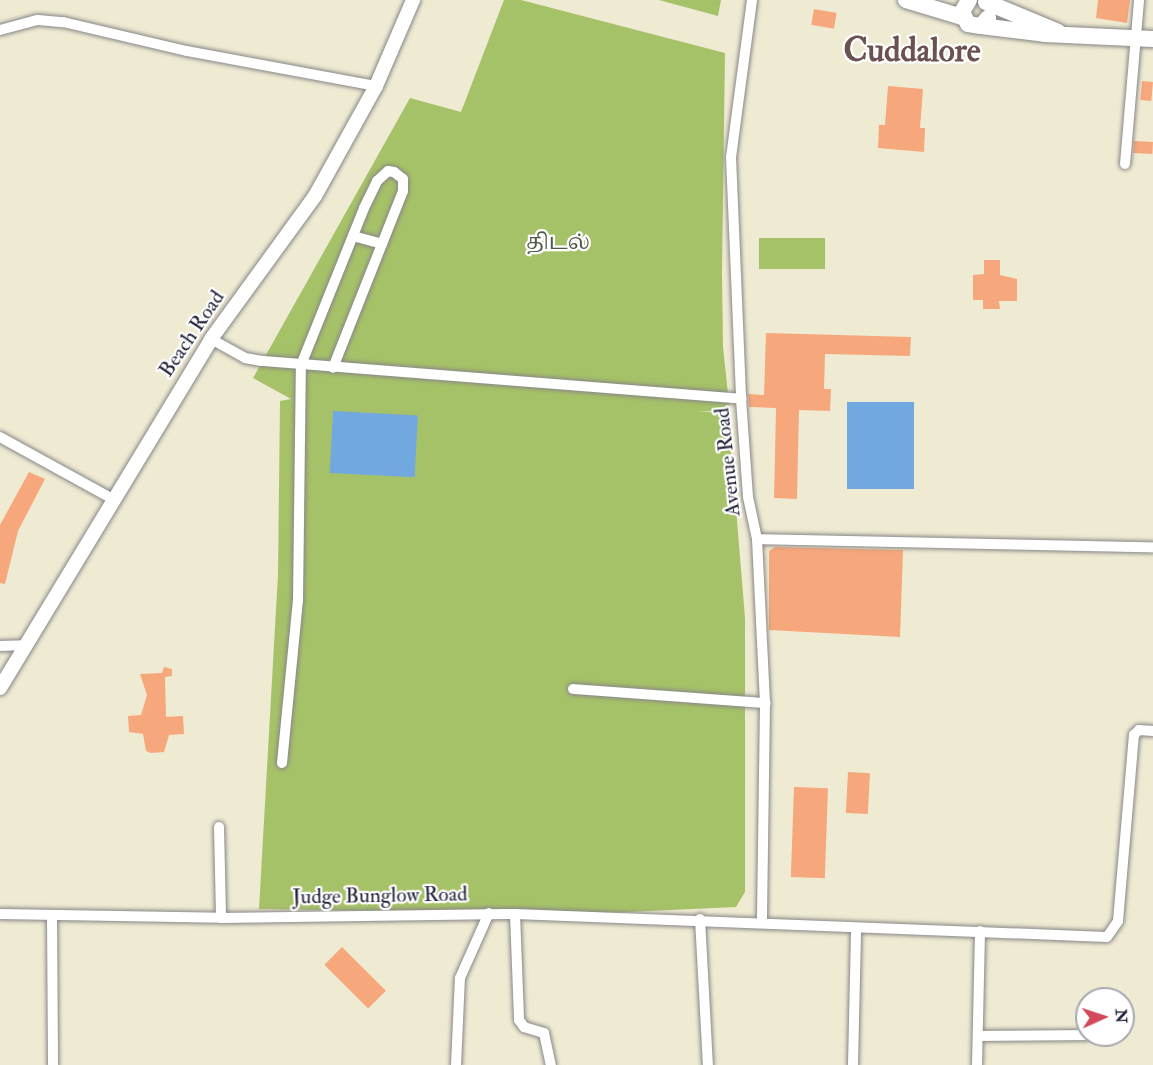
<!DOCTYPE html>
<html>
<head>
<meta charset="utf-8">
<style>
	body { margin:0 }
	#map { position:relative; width:1153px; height:1065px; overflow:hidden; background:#efebd3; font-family:"IM FELL Double Pica","Noto Serif Tamil",serif }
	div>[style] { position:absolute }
	.green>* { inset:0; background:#a6c268; transform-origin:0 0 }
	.water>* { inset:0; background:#70a8df; transform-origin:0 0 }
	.building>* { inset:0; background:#f6a77b; transform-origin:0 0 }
	.roads { filter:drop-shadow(0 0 2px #888687) drop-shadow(0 0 2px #888687) }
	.minor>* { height:10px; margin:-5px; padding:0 5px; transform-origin:5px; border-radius:5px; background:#fff }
	.major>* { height:14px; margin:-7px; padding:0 7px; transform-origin:7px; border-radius:7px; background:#fff }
	.highway>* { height:16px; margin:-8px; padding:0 8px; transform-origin:8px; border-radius:8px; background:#fff }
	span { translate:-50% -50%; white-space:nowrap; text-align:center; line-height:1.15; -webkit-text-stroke:4.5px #fff; paint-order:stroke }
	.park-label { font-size:21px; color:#505a4b }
	.street-label { font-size:21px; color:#22223b }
	.town-label { font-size:33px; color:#6c5151; font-weight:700 }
	.north { position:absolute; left:1075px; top:987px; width:60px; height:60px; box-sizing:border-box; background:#fff; border:2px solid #a7a7b1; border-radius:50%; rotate:87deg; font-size:16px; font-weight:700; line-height:24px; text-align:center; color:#22223b }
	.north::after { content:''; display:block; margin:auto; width:21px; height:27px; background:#d1495b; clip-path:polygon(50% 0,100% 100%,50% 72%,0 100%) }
</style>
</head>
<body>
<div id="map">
	<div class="green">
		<div style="clip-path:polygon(504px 0,521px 0,725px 53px,722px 274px,723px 347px,730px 412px,698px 411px,726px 414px,732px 460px,745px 618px,745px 892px,736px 907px,584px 914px,259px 909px,278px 574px,280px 401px,291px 399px,253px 378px,410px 98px,461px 112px)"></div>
		<div style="clip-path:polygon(659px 0,721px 0,718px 16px)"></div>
		<div style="left:825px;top:238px;width:31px;height:66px;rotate:90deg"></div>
	</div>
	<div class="water">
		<div style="left:847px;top:402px;width:67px;height:87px"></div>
		<div style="left:333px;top:411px;width:85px;height:62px;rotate:3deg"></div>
	</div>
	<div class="building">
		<div style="clip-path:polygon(1098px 0,1130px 0,1127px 23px,1096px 18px)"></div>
		<div style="left:814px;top:9px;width:23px;height:16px;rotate:10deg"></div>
		<div style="left:1142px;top:81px;width:11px;height:19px;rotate:5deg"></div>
		<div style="clip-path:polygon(888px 86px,923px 89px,920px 128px,925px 128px,924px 152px,878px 148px,879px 125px,885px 125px)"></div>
		<div style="left:1134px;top:141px;width:19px;height:12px;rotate:3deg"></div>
		<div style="clip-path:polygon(984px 260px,1000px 260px,1000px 275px,1017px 279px,1017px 301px,999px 301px,1000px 309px,983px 309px,983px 300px,973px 300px,973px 275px,984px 274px)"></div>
		<div style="clip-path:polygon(766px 333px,911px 337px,910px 356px,825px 354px,824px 389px,831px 389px,830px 411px,799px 410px,797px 499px,774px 498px,776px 408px,749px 407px,748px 394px,764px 395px)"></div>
		<div style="clip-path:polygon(29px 472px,45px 479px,18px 531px,5px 584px,0 583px,0 525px)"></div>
		<div style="clip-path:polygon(775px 547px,903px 550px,900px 637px,769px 630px,769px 551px)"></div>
		<div style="clip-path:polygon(164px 667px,172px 669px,172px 676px,165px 677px,166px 717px,183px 716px,184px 734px,169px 735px,164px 752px,151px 753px,146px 751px,143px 734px,129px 732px,128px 716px,141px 715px,147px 695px,140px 674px,162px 673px)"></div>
		<div style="left:848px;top:772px;width:22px;height:41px;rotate:3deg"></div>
		<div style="left:794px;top:787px;width:34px;height:90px;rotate:2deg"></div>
		<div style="left:342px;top:947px;width:62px;height:25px;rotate:45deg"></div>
	</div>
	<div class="roads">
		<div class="minor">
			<div style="left:752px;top:0;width:158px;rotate:97.6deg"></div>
			<div style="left:731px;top:157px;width:242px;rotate:87.6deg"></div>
			<div style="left:741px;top:399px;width:98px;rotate:85.9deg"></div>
			<div style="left:748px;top:497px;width:43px;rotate:77.9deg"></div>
			<div style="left:757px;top:539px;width:164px;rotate:87.2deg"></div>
			<div style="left:765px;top:703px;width:219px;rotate:90.8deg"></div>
			<div style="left:0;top:30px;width:39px;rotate:-15deg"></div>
			<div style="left:38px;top:20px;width:25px;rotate:5deg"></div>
			<div style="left:63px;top:22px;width:127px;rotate:13.2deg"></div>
			<div style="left:187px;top:51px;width:192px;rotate:10.5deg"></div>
			<div style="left:1125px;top:164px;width:165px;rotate:-85.1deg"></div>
			<div style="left:353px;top:236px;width:30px;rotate:15deg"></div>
			<div style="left:211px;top:339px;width:39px;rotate:29deg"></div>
			<div style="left:245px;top:358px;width:17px;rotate:10deg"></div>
			<div style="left:262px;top:361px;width:481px;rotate:4.5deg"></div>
			<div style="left:0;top:437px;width:129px;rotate:28.8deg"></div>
			<div style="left:757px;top:539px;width:396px;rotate:1.2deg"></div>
			<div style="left:0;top:646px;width:25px;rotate:-2deg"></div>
			<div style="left:573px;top:689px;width:193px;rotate:4.2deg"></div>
			<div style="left:282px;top:763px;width:163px;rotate:-84.4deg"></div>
			<div style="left:298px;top:601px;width:236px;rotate:-89.3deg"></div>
			<div style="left:301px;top:365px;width:169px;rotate:-68.1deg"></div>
			<div style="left:364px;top:208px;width:30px;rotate:-64deg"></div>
			<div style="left:377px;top:181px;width:15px;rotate:-42deg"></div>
			<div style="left:388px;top:171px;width:6px;rotate:9deg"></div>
			<div style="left:394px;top:172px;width:11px;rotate:38deg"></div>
			<div style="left:403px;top:179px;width:12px;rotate:90deg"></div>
			<div style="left:403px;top:191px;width:190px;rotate:111.6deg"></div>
			<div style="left:219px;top:827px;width:91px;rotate:88.7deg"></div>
			<div style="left:0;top:914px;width:221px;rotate:1deg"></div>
			<div style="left:221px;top:918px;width:294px;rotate:-0.8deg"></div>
			<div style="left:515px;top:914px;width:592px;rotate:2.22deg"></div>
			<div style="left:1107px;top:937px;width:19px;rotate:-55deg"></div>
			<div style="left:1118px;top:921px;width:187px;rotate:-85.1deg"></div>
			<div style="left:1134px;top:735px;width:7px;rotate:-45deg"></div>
			<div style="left:1139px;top:730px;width:14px;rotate:4deg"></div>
			<div style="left:515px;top:914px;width:106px;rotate:87.8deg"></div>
			<div style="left:519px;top:1020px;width:9px;rotate:54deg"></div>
			<div style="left:524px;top:1027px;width:21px;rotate:17deg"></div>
			<div style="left:544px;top:1033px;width:33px;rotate:78deg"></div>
			<div style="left:52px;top:916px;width:149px;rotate:89.6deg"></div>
			<div style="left:700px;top:919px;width:146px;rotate:86.9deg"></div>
			<div style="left:979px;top:1036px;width:108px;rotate:-0.5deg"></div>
			<div style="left:456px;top:1065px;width:87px;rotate:-87.4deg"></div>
			<div style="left:460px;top:978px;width:71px;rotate:-66deg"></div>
			<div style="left:853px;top:1065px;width:137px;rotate:-88.7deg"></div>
			<div style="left:977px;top:1065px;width:134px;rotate:-88.7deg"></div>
		</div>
		<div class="major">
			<div style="left:0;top:688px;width:408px;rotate:-58.8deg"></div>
			<div style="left:211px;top:339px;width:177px;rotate:-54deg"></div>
			<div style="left:315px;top:196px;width:126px;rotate:-61deg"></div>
			<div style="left:376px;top:86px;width:94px;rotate:-66.7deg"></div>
		</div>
		<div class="highway">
			<div style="left:906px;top:0;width:59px;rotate:16.9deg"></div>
			<div style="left:969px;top:0;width:14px;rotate:120deg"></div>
			<div style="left:962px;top:12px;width:13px;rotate:63deg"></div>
			<div style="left:968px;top:24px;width:13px;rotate:9deg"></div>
			<div style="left:981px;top:26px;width:11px;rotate:-49deg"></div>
			<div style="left:986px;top:2px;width:78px;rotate:22.6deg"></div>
			<div style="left:981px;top:26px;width:64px;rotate:7.1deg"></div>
			<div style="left:1045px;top:34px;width:108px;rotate:2.7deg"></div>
		</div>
	</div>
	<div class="park-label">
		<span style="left:558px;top:243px">திடல்</span>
	</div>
	<div class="street-label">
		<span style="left:192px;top:334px;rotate:-56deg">Beach Road</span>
		<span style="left:728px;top:462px;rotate:-96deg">Avenue Road</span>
		<span style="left:380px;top:896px;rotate:-1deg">Judge Bunglow Road</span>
	</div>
	<div class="town-label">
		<span style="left:912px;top:51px">Cuddalore</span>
	</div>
	<div class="north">N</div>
</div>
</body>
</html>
